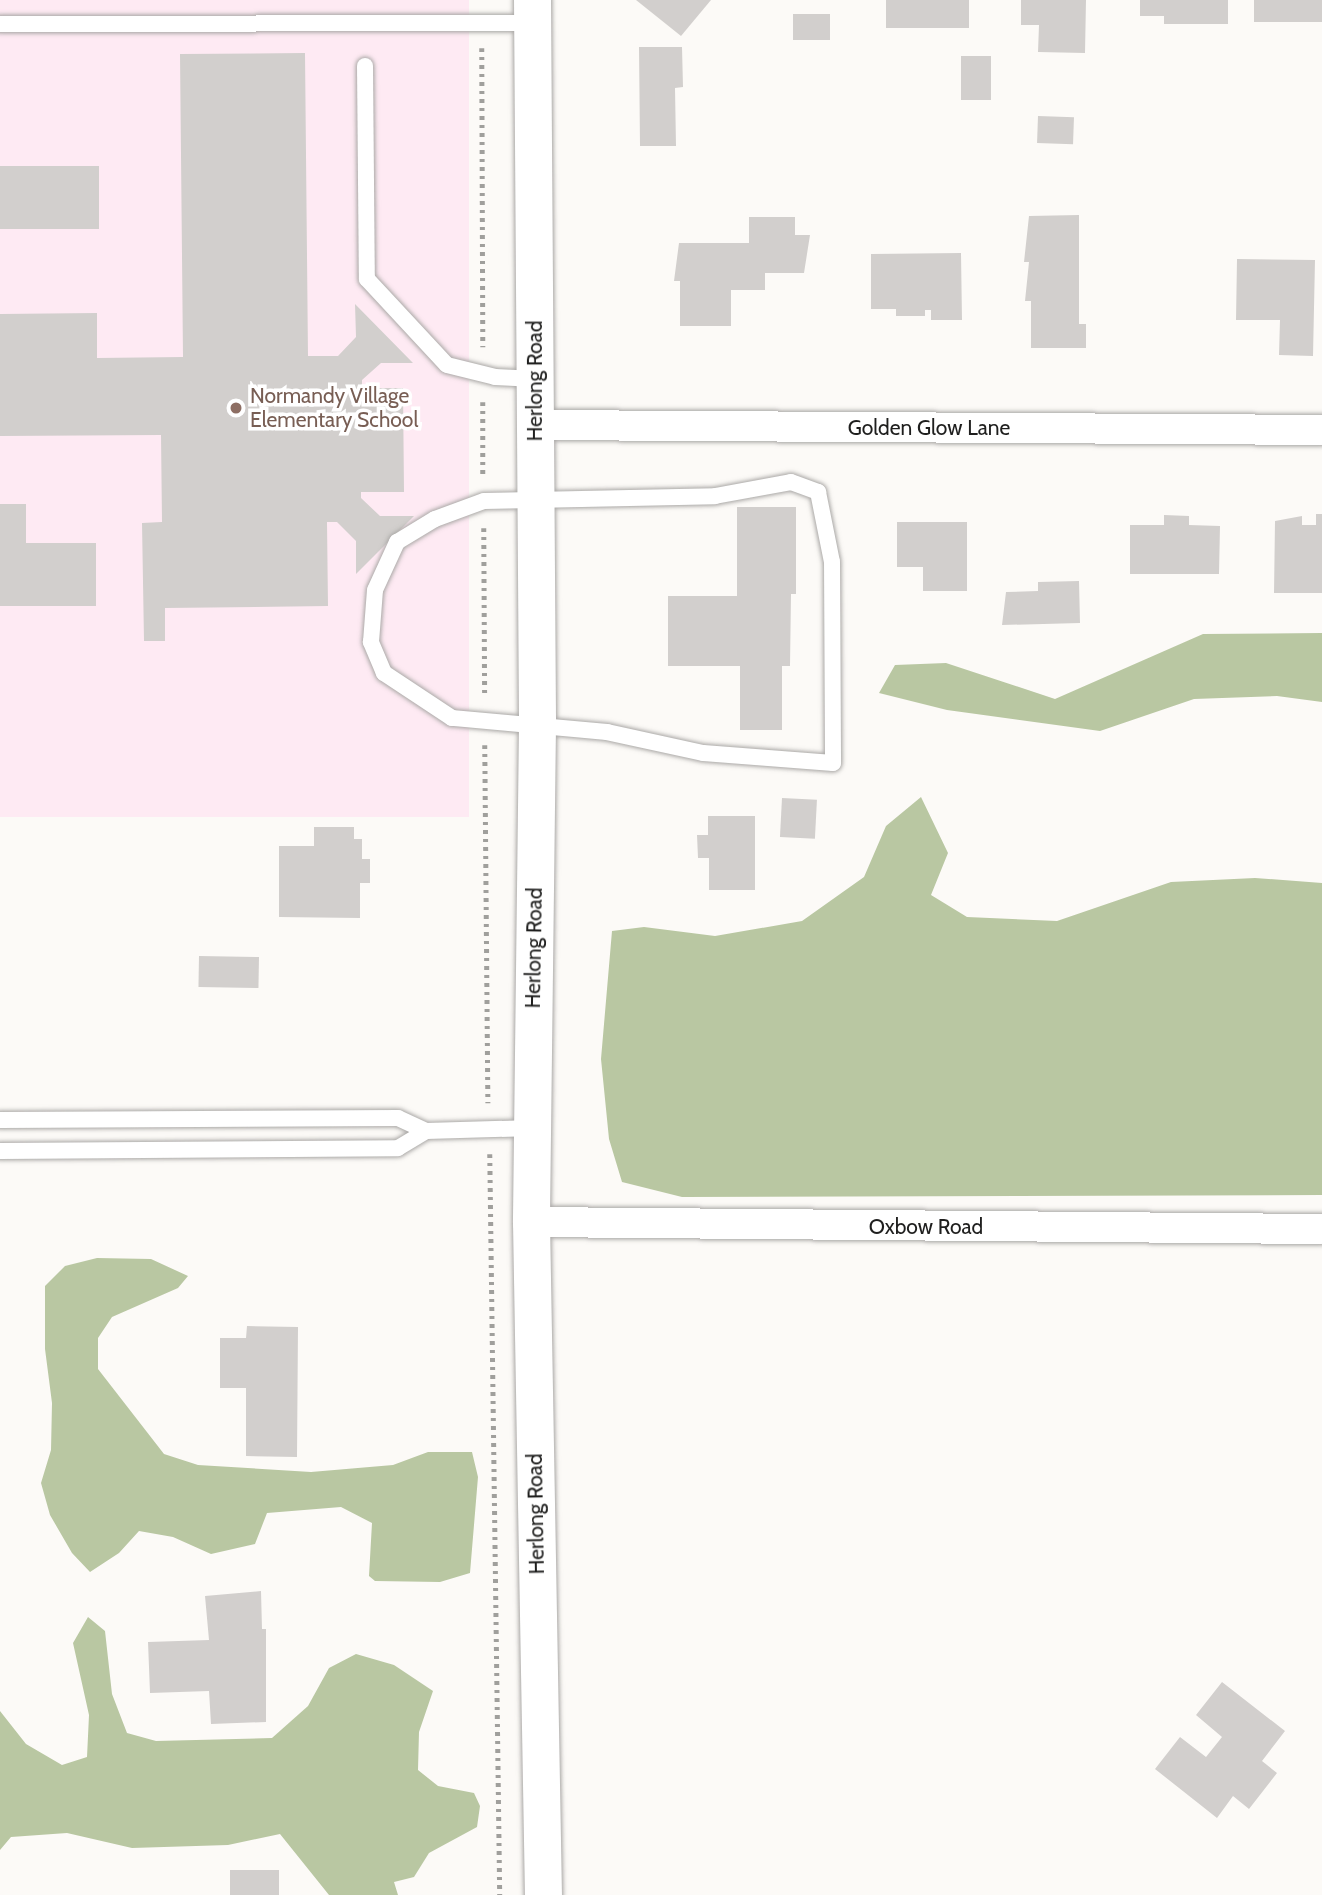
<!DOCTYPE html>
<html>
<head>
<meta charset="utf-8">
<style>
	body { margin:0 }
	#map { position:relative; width:1322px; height:1895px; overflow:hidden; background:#fcfaf7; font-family:Cabin,sans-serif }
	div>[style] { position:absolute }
	.education>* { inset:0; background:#feeaf3; transform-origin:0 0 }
	.forest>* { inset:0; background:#b9c7a2 }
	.building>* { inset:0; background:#d2cfcd; transform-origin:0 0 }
	.path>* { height:4.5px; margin-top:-2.25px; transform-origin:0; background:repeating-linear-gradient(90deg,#a09f9c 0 3.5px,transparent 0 8.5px) }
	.roads { filter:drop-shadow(0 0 2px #aba9a7) drop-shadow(0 0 2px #aba9a7) }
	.service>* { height:16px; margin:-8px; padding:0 8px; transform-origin:8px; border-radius:8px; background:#fff }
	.minor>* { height:30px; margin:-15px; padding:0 15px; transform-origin:15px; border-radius:15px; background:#fff }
	.tertiary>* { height:37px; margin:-18.5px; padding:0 18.5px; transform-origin:18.5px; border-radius:18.5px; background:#fff }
	.dots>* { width:19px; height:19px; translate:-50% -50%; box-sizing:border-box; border:4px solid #fff; border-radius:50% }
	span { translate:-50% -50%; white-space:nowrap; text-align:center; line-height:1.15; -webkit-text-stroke:7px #fff; paint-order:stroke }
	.street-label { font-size:21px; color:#1f1f1e }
	.education-label { font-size:21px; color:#785e54 }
	.left { translate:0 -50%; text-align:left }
</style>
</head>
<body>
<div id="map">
	<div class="education">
		<div style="left:0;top:0;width:469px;height:817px"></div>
	</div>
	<div class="forest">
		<div style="clip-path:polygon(1322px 633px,1322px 702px,1277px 696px,1194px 699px,1100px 731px,947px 710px,879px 693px,895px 665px,946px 663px,1055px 699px,1203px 634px)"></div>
		<div style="clip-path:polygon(921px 797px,948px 853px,931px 895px,967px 917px,1057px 921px,1171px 882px,1255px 878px,1322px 883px,1322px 1195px,682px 1197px,622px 1182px,609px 1139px,601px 1059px,612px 931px,644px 927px,715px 936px,802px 921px,864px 877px,886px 826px)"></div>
		<div style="clip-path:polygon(97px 1258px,151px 1259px,188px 1276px,178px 1288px,112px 1317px,98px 1338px,98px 1369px,164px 1454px,198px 1465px,311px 1472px,393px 1465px,428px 1452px,472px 1452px,478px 1477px,470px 1573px,440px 1582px,375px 1581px,369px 1576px,372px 1523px,341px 1507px,267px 1513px,255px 1544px,211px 1554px,173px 1537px,139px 1531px,119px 1553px,90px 1572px,72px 1553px,50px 1515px,41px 1483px,51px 1450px,52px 1403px,45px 1349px,45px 1286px,65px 1266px)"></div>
		<div style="clip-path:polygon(88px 1617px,105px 1631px,112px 1694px,127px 1733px,156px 1741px,272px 1738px,308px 1706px,329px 1668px,356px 1654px,394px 1665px,433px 1691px,419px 1732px,418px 1770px,438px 1786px,474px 1793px,480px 1806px,477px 1827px,429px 1853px,414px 1877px,394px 1882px,398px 1895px,329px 1895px,280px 1834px,228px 1845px,132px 1848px,67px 1833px,11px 1837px,0 1850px,0 1711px,26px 1744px,62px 1765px,87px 1757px,89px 1715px,73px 1643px)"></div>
	</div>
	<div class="building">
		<div style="clip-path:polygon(636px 0,711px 0,681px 36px)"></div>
		<div style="left:886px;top:0;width:83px;height:28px"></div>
		<div style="clip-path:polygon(1021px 0,1086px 0,1085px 53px,1038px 52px,1039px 25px,1021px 25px)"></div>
		<div style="clip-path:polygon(1140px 0,1228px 0,1228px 24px,1164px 24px,1164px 16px,1140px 16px)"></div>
		<div style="left:1254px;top:0;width:68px;height:22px"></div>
		<div style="left:830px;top:14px;width:26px;height:37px;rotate:90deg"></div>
		<div style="clip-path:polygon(639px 47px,682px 47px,683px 87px,675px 88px,676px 146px,640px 146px)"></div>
		<div style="clip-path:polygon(305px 53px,308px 356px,338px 356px,356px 337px,355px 304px,413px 363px,381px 363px,362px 380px,362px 388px,403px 388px,404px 492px,361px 492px,361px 498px,380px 516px,414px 516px,356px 574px,356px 541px,337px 522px,327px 522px,328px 606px,165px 608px,165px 641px,144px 641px,142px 523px,162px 522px,161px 435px,0 436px,0 314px,97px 313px,97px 358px,183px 357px,180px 54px)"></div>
		<div style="left:961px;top:56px;width:30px;height:44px"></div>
		<div style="left:1038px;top:116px;width:36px;height:27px;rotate:2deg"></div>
		<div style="left:0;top:166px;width:99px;height:63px"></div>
		<div style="clip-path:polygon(1079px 215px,1079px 324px,1086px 324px,1086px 348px,1031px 348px,1031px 301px,1025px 301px,1029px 262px,1024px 262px,1029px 216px)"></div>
		<div style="clip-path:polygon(749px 217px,795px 217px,795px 235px,810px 235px,804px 273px,765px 273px,765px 290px,731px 290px,731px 326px,680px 326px,680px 281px,674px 281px,679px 243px,749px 243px)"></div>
		<div style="clip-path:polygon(961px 253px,962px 320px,931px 320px,931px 310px,925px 310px,925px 316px,896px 316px,896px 309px,871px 309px,871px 254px)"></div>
		<div style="clip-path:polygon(1237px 259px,1315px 260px,1313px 356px,1279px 355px,1280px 320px,1236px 320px)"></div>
		<div style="clip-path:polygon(0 504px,26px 504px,26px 543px,96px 543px,96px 606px,0 606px)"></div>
		<div style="clip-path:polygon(737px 507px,796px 507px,796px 594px,791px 594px,790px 666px,782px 666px,782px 730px,740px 730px,740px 666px,668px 666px,668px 596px,737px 596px)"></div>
		<div style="clip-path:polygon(1316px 514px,1322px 514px,1322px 593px,1274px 593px,1275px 521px,1302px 516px,1302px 525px,1316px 525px)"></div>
		<div style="clip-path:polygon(1164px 515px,1189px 516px,1189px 525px,1220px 526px,1219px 574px,1130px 574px,1130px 525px,1164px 525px)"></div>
		<div style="clip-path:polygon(897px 522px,967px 522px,967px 591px,923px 591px,923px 567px,897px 567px)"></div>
		<div style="clip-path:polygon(1079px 581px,1080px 623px,1002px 625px,1006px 592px,1038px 591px,1038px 582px)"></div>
		<div style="left:782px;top:798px;width:35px;height:39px;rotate:3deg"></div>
		<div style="clip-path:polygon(708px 816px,755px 816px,755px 890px,709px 890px,709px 858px,698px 858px,697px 835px,708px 835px)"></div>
		<div style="clip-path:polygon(314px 827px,354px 827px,354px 839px,362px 839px,362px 859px,370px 859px,370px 883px,360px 883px,360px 918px,279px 917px,279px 846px,314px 846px)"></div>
		<div style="left:199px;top:956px;width:60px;height:31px;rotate:1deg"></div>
		<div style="clip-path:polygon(247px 1326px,298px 1327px,297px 1457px,246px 1456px,246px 1388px,220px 1388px,220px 1338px,246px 1338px)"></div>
		<div style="clip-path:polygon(261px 1591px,262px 1629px,266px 1629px,266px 1722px,211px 1724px,209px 1691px,150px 1693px,148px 1642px,209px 1640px,205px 1596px)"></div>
		<div style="clip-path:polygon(1222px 1682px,1285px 1731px,1262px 1761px,1277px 1773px,1249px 1809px,1233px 1796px,1217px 1818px,1155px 1769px,1180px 1737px,1206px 1757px,1222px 1737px,1196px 1715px)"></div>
		<div style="left:230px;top:1870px;width:49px;height:25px"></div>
	</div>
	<div class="path">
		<div style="left:482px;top:48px;width:299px;rotate:89.8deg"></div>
		<div style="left:483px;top:402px;width:75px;rotate:90deg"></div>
		<div style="left:484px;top:528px;width:169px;rotate:89.7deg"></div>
		<div style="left:485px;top:745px;width:358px;rotate:89.5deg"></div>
		<div style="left:490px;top:1154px;width:741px;rotate:89.23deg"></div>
	</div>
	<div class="roads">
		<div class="service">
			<div style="left:0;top:24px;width:531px;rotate:-0.11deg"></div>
			<div style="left:365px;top:66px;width:213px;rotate:89.5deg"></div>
			<div style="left:367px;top:279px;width:117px;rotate:47.1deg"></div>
			<div style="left:447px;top:365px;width:49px;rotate:14deg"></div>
			<div style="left:495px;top:377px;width:41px;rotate:2.8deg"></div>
			<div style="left:791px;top:482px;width:29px;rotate:20deg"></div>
			<div style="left:818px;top:492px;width:71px;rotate:78.7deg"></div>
			<div style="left:832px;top:562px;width:201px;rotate:89.7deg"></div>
			<div style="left:833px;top:763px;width:130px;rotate:-175.6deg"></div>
			<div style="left:703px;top:753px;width:98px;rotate:-167.7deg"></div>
			<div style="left:607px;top:732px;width:156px;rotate:-174.8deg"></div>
			<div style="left:452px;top:718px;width:82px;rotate:-146.5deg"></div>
			<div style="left:384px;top:673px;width:34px;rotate:-113deg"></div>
			<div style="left:371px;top:642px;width:52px;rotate:-85.6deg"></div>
			<div style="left:375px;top:590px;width:53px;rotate:-65.4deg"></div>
			<div style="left:397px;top:542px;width:44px;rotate:-31.2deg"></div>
			<div style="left:435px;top:519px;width:52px;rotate:-20.2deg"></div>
			<div style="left:484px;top:501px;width:231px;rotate:-1.2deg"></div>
			<div style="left:715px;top:496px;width:77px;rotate:-10.4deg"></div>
			<div style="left:0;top:1120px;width:398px;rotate:-0.3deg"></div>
			<div style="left:398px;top:1118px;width:31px;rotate:25deg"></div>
			<div style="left:426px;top:1131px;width:106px;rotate:-1.6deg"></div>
			<div style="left:0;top:1151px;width:398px;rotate:-0.4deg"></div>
			<div style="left:398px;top:1148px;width:33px;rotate:-31deg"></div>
		</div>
		<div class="minor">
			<div style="left:537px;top:425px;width:785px;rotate:0.36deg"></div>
			<div style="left:531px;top:1222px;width:791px;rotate:0.51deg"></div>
		</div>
		<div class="tertiary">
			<div style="left:532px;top:0;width:725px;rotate:89.6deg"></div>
			<div style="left:537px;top:725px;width:497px;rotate:90.7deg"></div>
			<div style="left:531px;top:1222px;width:673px;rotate:88.98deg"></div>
		</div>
	</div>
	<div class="dots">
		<div style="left:236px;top:408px;background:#8d6e63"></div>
	</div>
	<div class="street-label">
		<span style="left:535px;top:381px;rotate:-90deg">Herlong Road</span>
		<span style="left:929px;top:428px">Golden Glow Lane</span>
		<span style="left:534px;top:948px;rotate:-89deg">Herlong Road</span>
		<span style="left:926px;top:1227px">Oxbow Road</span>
		<span style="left:536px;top:1514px;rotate:-91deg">Herlong Road</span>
	</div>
	<div class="education-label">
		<span class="left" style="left:250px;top:408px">Normandy Village<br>Elementary School</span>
	</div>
</div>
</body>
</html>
